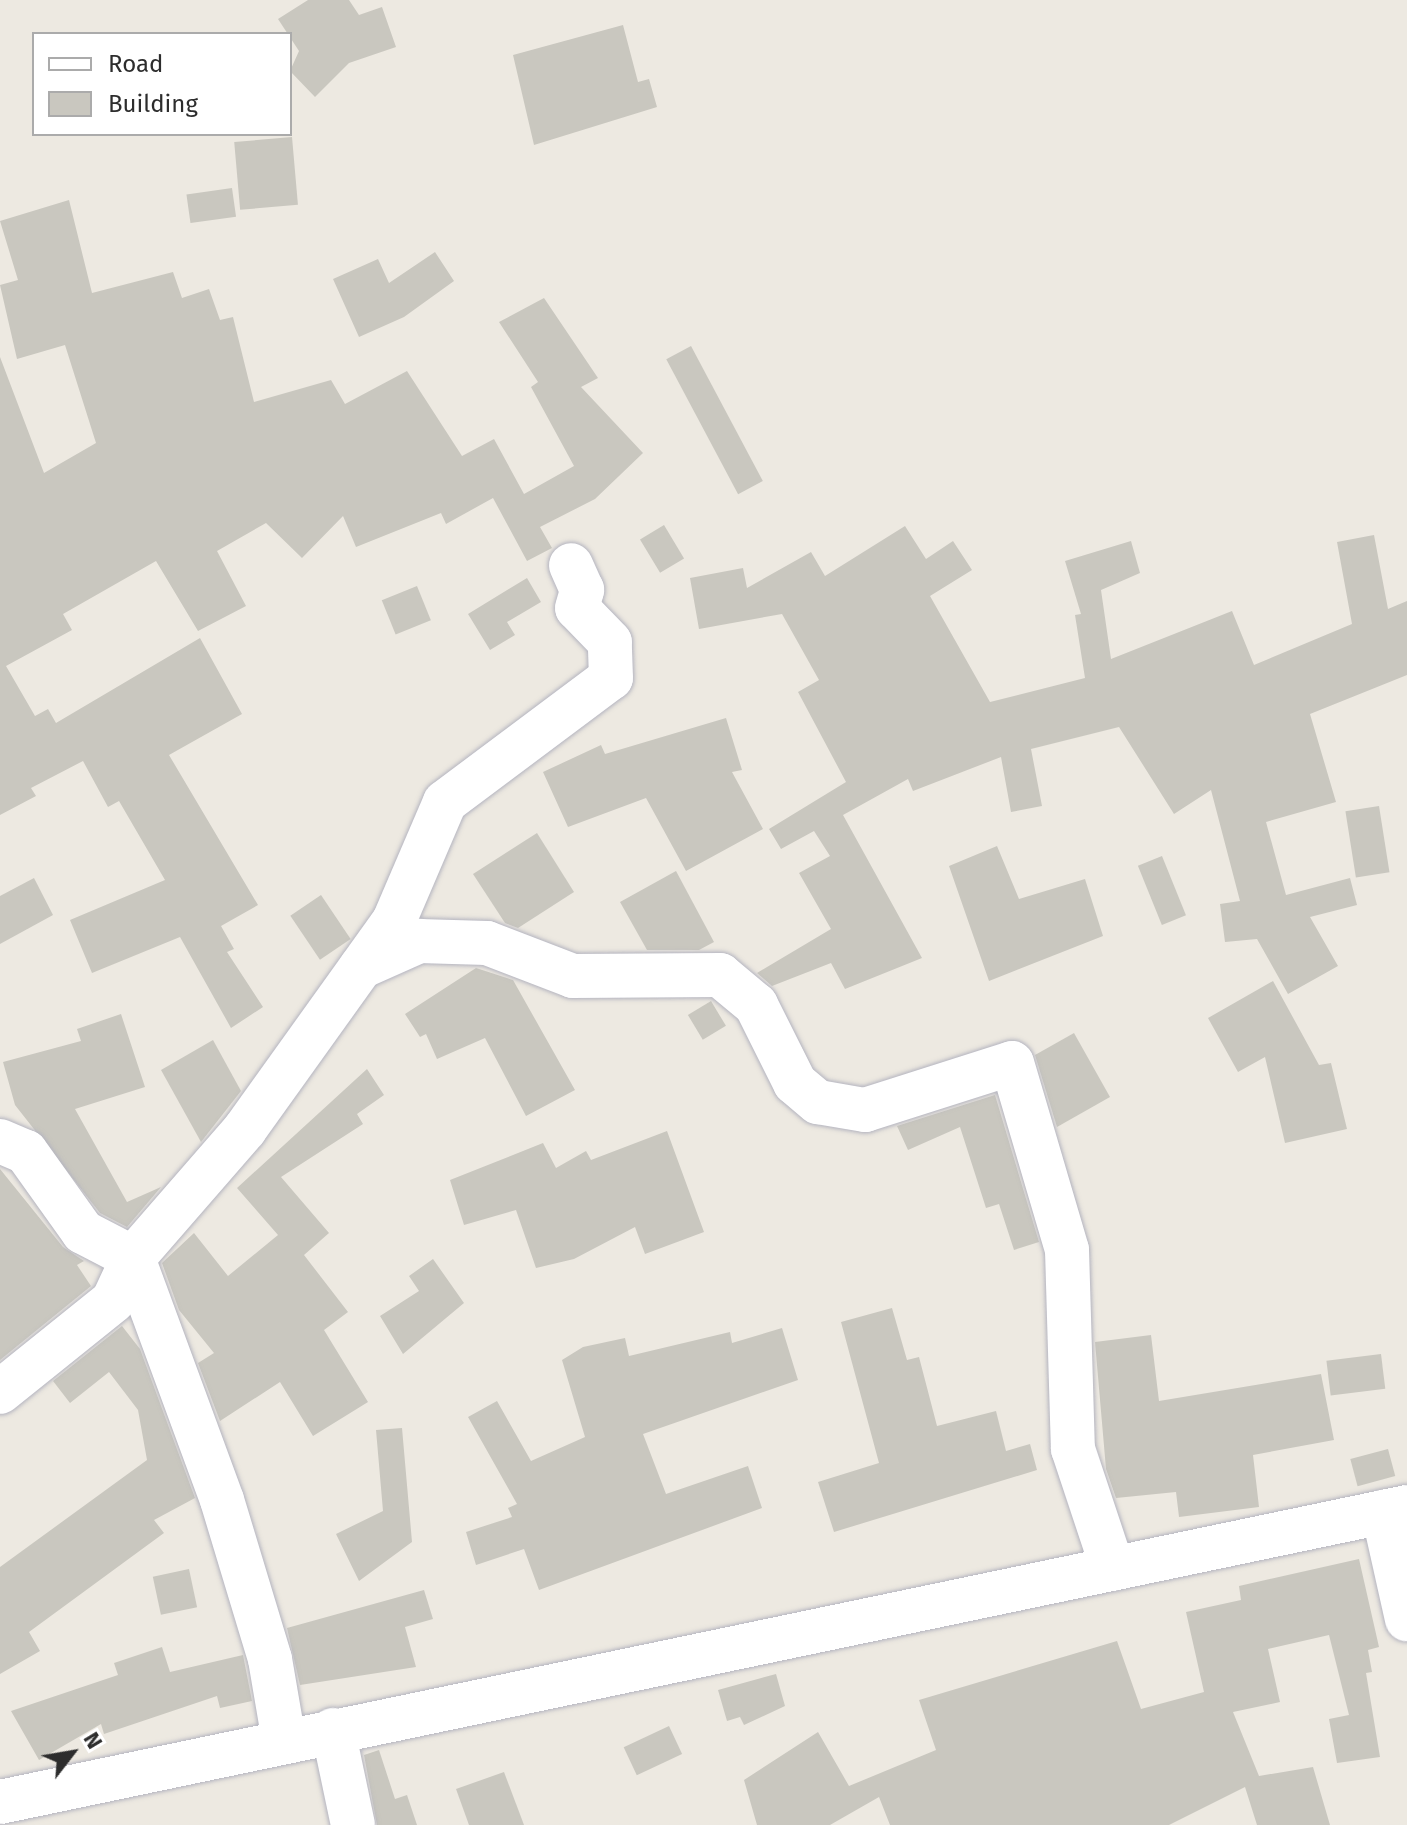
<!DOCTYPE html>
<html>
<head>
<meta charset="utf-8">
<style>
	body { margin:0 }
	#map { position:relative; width:1407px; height:1825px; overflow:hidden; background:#ede9e1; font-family:"Fira Sans",sans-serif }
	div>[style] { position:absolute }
	.building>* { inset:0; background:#c9c7bf; transform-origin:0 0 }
	.roads { filter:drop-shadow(0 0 2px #b4b4bf) drop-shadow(0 0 2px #b4b4bf) }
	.minor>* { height:44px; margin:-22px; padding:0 22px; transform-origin:22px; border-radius:22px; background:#fff }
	span { translate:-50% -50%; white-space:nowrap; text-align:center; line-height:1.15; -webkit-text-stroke:6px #fff; paint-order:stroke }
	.legend { position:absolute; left:32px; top:32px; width:260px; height:104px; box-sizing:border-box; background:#fff; border:2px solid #ababab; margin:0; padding:10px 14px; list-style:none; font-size:24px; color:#2d2d2d }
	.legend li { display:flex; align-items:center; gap:16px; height:40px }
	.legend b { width:40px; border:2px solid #ababab }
	.north { position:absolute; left:32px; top:1713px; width:80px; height:80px; -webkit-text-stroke:6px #fff; paint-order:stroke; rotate:59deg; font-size:22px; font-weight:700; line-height:32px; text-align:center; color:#2d2d2d }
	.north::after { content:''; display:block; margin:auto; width:28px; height:36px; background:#2d2d2d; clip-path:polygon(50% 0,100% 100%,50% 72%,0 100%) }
</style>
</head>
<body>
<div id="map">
	<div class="building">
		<div style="clip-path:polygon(308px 0,349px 0,359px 15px,382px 7px,396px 47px,349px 63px,315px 97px,290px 71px,299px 51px,278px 19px)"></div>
		<div style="clip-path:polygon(623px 25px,638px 82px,649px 79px,657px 107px,534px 145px,513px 55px)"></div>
		<div style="left:292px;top:137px;width:68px;height:58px;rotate:85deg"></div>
		<div style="left:232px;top:188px;width:29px;height:46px;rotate:82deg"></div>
		<div style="clip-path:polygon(69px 200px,92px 293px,173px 272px,182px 298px,209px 289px,220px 320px,233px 317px,254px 402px,331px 380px,345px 404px,407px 371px,462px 456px,494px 439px,524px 494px,574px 466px,531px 387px,538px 382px,499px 322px,544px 298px,598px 378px,581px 387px,643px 453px,595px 499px,540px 527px,552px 548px,527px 561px,493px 498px,446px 524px,441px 513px,356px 547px,343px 516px,302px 558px,266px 523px,217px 551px,246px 606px,198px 631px,156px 561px,63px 614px,72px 630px,6px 666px,35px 716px,48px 709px,56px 723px,200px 638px,242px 714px,169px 755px,258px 905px,221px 926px,234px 949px,227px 952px,263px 1007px,231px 1028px,180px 937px,92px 973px,70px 920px,165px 880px,119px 801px,108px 807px,83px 761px,31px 788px,36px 796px,0 815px,0 357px,44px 473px,96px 443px,65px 345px,17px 359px,0 285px,18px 280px,0 221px)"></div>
		<div style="clip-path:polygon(435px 252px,454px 281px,404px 317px,359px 337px,333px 279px,378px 259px,389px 283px)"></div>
		<div style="left:691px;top:346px;width:153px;height:28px;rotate:62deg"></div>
		<div style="left:664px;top:525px;width:39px;height:28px;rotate:59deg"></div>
		<div style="clip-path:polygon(905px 526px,926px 559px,953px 541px,972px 570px,930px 596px,990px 702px,1085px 678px,1075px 615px,1081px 614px,1065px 561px,1131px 541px,1140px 573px,1101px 590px,1111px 659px,1232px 611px,1254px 665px,1352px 624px,1337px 542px,1374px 535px,1388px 609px,1407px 601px,1407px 675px,1310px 714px,1336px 802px,1266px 822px,1286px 895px,1350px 878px,1357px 905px,1310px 917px,1338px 966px,1288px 994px,1257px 939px,1225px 942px,1220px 904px,1240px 901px,1211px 790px,1174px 814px,1119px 727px,1031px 749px,1042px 806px,1011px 812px,1001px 757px,913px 791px,908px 779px,843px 815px,922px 958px,845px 989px,831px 963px,772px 986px,757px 973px,831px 929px,799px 873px,830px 856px,814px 831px,781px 849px,769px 829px,846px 782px,798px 692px,819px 680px,782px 614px,699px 629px,690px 578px,743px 568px,747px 588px,811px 552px,825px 576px)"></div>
		<div style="clip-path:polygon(527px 578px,541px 602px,507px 622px,515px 635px,490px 650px,468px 614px)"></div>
		<div style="left:417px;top:586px;width:37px;height:38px;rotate:68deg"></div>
		<div style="clip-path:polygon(726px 718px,742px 770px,732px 772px,763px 829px,686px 871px,646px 798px,568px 827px,543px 772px,601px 745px,605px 754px)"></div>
		<div style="left:1379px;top:806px;width:67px;height:34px;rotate:81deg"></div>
		<div style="clip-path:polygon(537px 833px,574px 892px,518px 928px,505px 923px,473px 874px)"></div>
		<div style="clip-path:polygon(997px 846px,1019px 899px,1085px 879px,1103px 936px,989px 981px,949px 866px)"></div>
		<div style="left:1162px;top:856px;width:64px;height:26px;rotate:68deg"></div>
		<div style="clip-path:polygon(676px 871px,714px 942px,699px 950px,647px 950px,620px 902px)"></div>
		<div style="clip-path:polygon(34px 878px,53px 915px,0 944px,0 896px)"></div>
		<div style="left:321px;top:895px;width:53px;height:37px;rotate:56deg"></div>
		<div style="clip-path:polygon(476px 968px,513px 980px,575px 1090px,526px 1116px,485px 1038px,437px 1059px,426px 1034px,420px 1037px,405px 1014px)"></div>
		<div style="clip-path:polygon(1273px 981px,1319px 1065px,1331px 1063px,1347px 1129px,1285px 1143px,1265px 1057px,1238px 1072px,1208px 1018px)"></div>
		<div style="left:711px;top:1001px;width:29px;height:27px;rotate:59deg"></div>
		<div style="clip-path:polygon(121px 1014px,145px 1087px,75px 1109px,127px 1202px,161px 1187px,127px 1227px,100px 1213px,15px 1105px,3px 1062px,81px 1041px,77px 1029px)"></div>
		<div style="clip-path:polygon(1074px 1033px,1110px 1097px,1057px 1127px,1035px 1055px)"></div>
		<div style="clip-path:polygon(213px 1040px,241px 1091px,201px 1142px,161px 1070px)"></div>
		<div style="clip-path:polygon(367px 1069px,384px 1095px,357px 1114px,363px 1124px,281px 1177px,329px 1233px,304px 1255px,348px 1312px,324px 1330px,368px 1402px,313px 1436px,280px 1382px,220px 1421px,198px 1363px,214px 1353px,179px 1310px,162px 1263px,194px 1233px,228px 1276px,278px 1235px,237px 1188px)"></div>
		<div style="clip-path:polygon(995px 1095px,1039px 1242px,1014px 1250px,999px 1204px,986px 1208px,960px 1127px,908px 1150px,897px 1126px)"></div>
		<div style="clip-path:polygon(667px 1131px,704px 1232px,645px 1254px,635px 1227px,574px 1259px,536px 1268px,516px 1210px,464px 1225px,450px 1180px,543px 1143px,556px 1168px,586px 1151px,591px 1160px)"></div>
		<div style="clip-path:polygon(0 1169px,63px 1247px,84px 1261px,77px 1265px,91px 1286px,0 1360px)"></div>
		<div style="clip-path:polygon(433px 1259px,464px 1303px,403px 1354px,380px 1316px,419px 1291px,409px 1276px)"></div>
		<div style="clip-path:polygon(892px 1308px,907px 1360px,919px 1357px,937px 1426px,996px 1411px,1006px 1451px,1030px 1444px,1037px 1470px,834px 1532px,818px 1482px,879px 1463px,841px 1322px)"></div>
		<div style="clip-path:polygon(122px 1326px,140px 1349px,195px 1498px,154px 1520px,164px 1533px,29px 1632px,40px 1651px,0 1674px,0 1567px,147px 1460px,138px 1410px,109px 1372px,70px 1403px,53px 1381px)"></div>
		<div style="clip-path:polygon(782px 1328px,798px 1380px,643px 1434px,666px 1494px,748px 1466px,762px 1508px,539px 1590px,524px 1549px,476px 1565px,466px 1532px,512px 1517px,508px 1508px,517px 1504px,468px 1417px,497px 1401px,531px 1461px,585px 1437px,562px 1360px,583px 1347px,625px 1338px,629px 1356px,730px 1332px,732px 1343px)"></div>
		<div style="clip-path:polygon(1151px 1335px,1159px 1401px,1321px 1374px,1334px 1440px,1253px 1455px,1259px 1507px,1179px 1517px,1176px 1492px,1116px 1498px,1106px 1469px,1095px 1342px)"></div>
		<div style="left:1381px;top:1354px;width:35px;height:55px;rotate:83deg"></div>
		<div style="clip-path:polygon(402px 1428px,412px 1542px,359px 1581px,336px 1534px,383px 1511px,376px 1430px)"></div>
		<div style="left:1388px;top:1449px;width:28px;height:39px;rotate:75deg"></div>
		<div style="clip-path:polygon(1359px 1559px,1379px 1647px,1368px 1650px,1372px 1672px,1366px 1673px,1380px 1757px,1337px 1763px,1329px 1719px,1349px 1715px,1329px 1635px,1268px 1649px,1280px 1702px,1233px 1712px,1259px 1776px,1313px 1767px,1330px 1825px,1257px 1825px,1245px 1787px,1169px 1825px,890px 1825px,879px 1797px,830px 1825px,757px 1825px,744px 1780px,818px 1732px,849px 1786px,936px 1750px,919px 1700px,1117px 1641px,1141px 1709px,1204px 1692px,1186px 1612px,1241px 1600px,1239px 1586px)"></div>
		<div style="left:189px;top:1569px;width:39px;height:37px;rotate:78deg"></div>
		<div style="clip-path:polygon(424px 1590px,433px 1619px,405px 1627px,416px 1667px,300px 1685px,287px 1628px)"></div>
		<div style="clip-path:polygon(162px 1647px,170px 1672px,243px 1655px,252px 1701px,220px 1708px,217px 1696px,104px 1734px,101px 1724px,39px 1760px,11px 1711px,118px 1675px,114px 1663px)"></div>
		<div style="clip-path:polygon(776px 1674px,785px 1706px,744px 1725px,740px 1717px,727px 1721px,718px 1690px)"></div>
		<div style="left:669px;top:1726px;width:31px;height:50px;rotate:65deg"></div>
		<div style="clip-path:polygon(379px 1750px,395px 1799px,407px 1795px,417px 1825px,377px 1825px,364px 1755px)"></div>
		<div style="clip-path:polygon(504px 1772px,524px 1825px,469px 1825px,456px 1789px)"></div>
	</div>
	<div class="roads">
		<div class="minor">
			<div style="left:361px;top:967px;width:64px;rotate:-24.1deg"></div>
			<div style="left:419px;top:941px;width:68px;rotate:1.7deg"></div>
			<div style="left:487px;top:943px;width:92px;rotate:21deg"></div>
			<div style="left:573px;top:976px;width:147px;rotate:-0.4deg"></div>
			<div style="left:720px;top:975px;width:47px;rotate:39.8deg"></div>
			<div style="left:756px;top:1005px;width:87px;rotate:63.4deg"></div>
			<div style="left:795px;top:1083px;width:30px;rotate:40deg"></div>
			<div style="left:818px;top:1102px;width:48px;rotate:9.7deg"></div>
			<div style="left:865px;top:1110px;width:154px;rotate:-17.7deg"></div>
			<div style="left:1012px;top:1063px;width:195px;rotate:73.6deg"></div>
			<div style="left:1067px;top:1250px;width:199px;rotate:88.3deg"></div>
			<div style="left:1073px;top:1449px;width:126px;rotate:71.6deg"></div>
			<div style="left:0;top:1141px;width:28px;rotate:23deg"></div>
			<div style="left:26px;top:1152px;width:98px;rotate:54.5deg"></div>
			<div style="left:83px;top:1232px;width:56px;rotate:27.5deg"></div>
			<div style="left:133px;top:1258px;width:47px;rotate:114.9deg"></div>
			<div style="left:113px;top:1301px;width:145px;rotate:141.2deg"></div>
			<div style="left:1383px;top:1512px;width:110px;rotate:77.4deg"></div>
			<div style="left:333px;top:1730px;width:97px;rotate:78.1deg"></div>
			<div style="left:284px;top:1741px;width:83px;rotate:-99.7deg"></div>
			<div style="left:270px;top:1659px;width:166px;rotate:-106.8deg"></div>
			<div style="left:222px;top:1500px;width:258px;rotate:-110.2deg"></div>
			<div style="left:133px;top:1258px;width:171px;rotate:-49deg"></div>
			<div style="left:245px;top:1129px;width:256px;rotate:-54.4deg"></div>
			<div style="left:394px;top:921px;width:129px;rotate:-66.8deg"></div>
			<div style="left:445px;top:802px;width:207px;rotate:-36.8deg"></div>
			<div style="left:611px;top:678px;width:36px;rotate:-92deg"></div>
			<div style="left:610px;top:642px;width:47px;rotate:-134.1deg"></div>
			<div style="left:577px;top:608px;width:19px;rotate:-74deg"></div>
			<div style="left:582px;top:590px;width:27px;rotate:-114deg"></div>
			<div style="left:0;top:1802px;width:1438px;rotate:-11.84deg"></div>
		</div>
	</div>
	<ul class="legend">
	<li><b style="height:10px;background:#fff"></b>Road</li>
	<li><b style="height:22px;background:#c9c7bf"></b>Building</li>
	</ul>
	<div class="north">N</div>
</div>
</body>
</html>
